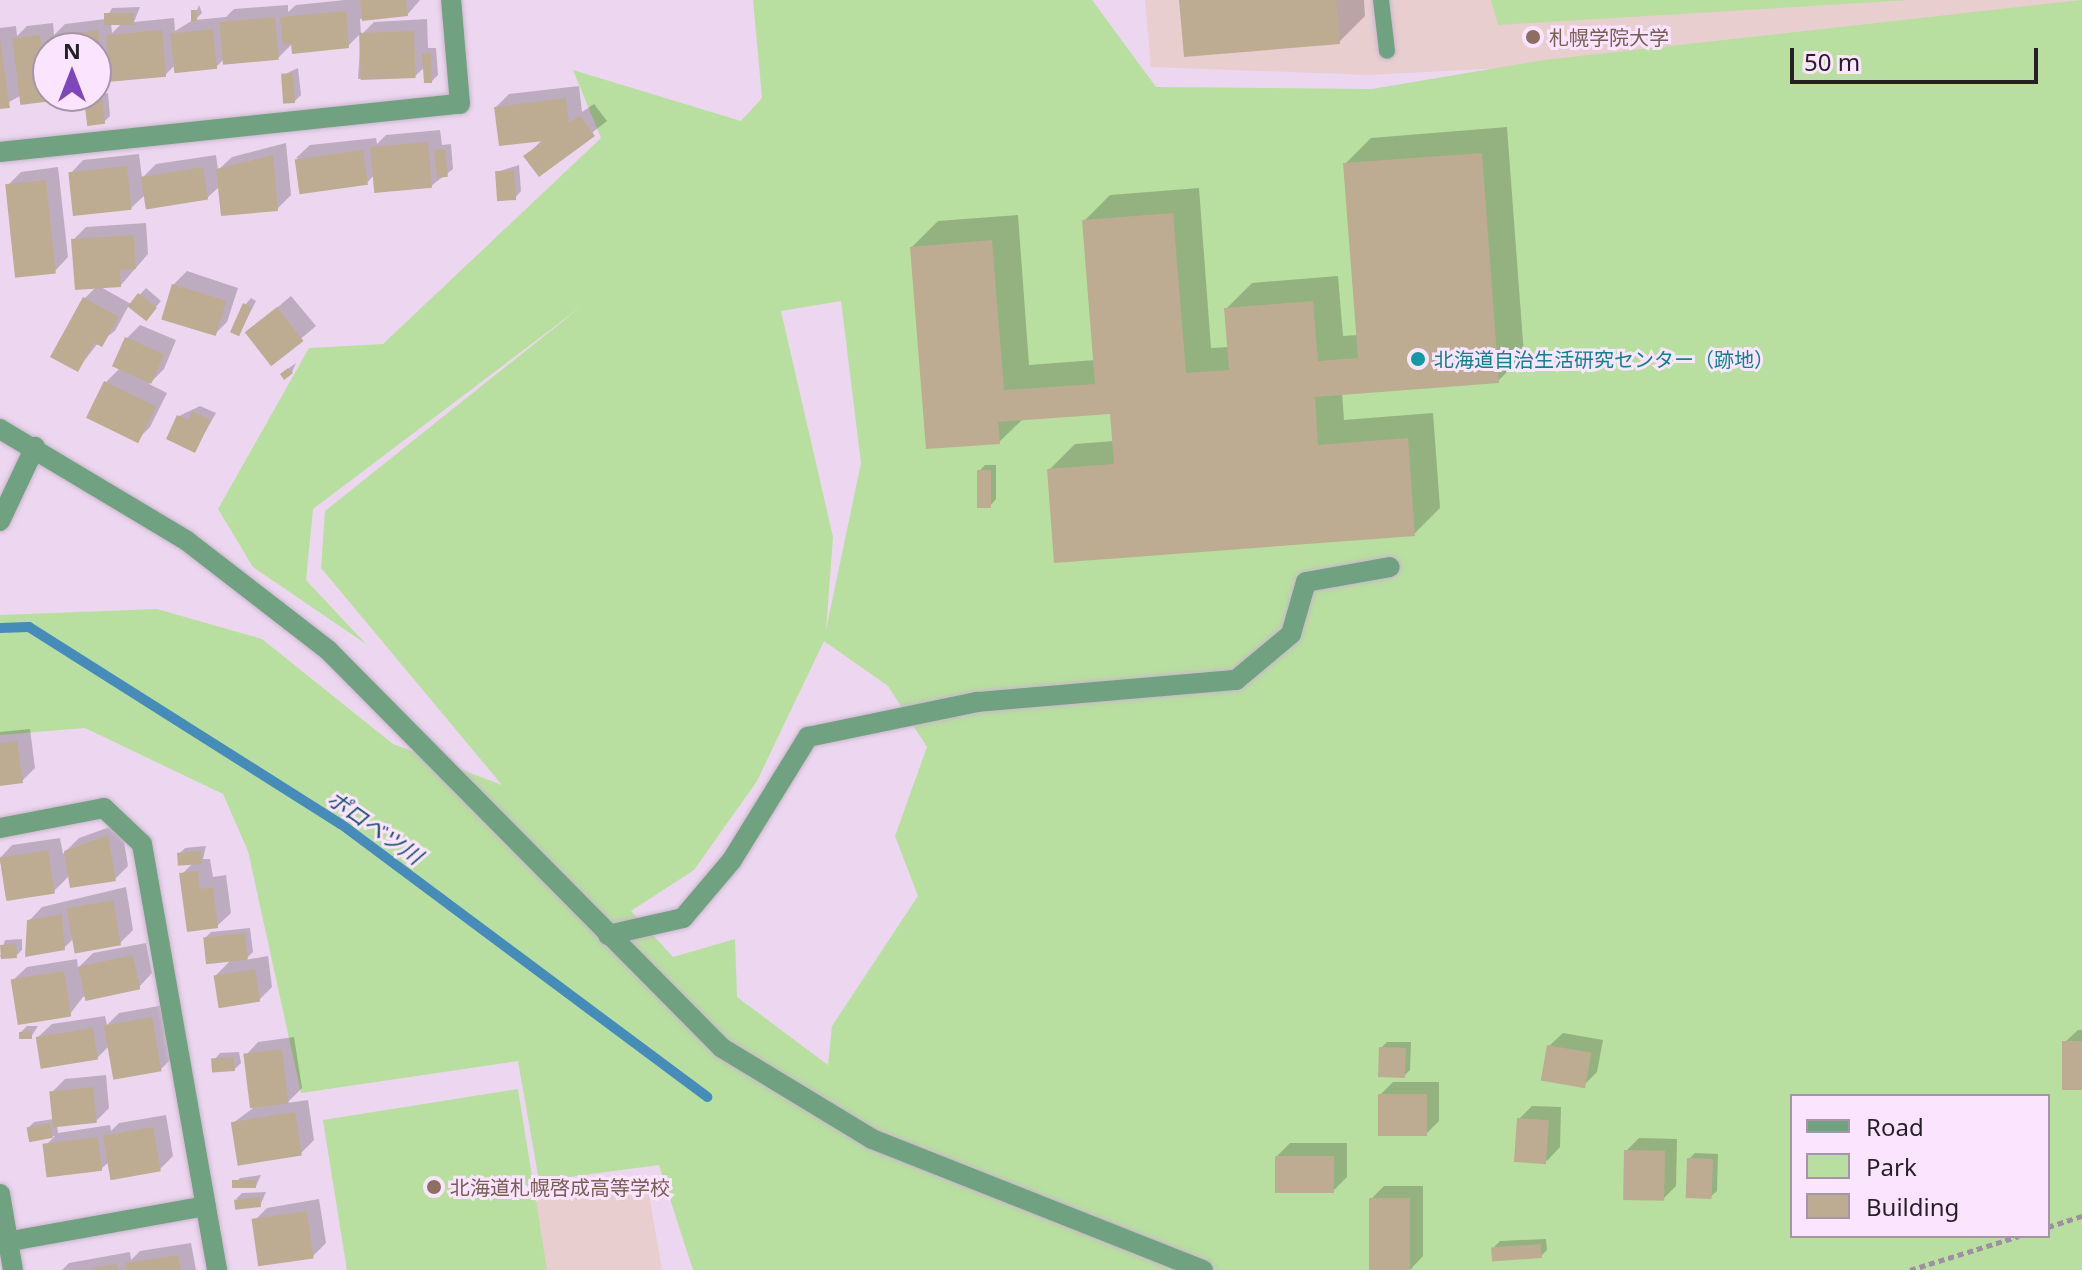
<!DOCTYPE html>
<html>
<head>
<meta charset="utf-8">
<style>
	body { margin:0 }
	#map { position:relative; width:2082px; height:1270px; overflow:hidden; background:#edd7f0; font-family:"Noto Sans","Noto Sans JP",sans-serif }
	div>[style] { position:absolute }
	.education>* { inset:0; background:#e9ced0 }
	.green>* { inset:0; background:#b8df9f }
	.shadow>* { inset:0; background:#0003; transform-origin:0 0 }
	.stream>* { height:10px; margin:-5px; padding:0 5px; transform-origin:5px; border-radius:5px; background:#468cba }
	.building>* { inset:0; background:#beac92; transform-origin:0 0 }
	.path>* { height:5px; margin-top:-2.5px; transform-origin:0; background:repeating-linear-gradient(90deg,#a08fa2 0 6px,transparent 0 10px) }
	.roads { filter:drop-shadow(0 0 2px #c9b6cc) drop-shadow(0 0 2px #c9b6cc) }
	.lane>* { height:16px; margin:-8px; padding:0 8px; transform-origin:8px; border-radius:8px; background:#70a180 }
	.street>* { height:20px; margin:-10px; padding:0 10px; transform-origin:10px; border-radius:10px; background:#70a180 }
	.dots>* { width:22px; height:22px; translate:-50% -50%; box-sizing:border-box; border:4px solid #fbe4fd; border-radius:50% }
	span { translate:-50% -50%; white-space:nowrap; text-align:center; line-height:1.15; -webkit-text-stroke:6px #fbe4fd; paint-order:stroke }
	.education-label { font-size:20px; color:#785e54 }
	.left { translate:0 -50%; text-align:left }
	.culture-label { font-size:20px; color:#0d838f }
	.water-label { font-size:22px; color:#194f6f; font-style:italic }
	.legend { position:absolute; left:1790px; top:1094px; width:260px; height:144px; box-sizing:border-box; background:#fbe4fd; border:2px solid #a695a8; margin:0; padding:10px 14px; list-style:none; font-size:24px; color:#271f28 }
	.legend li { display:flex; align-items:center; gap:16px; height:40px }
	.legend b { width:40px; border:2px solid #a695a8 }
	.north { position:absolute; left:32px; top:32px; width:80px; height:80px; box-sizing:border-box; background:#fbe4fd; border:2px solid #a695a8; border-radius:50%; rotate:0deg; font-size:22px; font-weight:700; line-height:32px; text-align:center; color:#271f28 }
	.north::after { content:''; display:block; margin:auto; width:28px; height:36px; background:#7f46bc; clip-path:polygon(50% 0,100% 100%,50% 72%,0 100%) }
	.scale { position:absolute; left:1790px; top:48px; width:248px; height:36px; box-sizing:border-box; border:4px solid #271f28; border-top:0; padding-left:10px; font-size:24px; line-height:28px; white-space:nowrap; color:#271f28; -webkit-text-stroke:6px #fbe4fd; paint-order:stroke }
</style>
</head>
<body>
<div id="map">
	<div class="education">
		<div style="clip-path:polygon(1145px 0,2082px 0,2082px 18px,1773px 54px,1369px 75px,1151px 67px)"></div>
		<div style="clip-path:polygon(323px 1120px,535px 1197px,646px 1177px,662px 1270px,347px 1270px)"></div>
	</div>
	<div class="green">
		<div style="clip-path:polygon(evenodd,753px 0,1092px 0,1156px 87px,1372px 89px,1544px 60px,2082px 0,2082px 1270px,693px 1270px,659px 1165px,539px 1181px,518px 1061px,301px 1093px,248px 851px,223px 794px,85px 728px,0 735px,0 615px,157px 609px,262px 639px,393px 744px,502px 785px,321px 568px,325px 511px,583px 305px,313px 509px,306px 580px,366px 644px,253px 567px,218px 509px,309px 348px,383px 344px,601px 138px,573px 70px,741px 121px,762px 98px,753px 0,841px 301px,861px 463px,826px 630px,833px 537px,781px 311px,841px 301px,753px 0,824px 641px,888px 686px,927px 747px,895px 836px,918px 896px,832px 1026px,828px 1065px,737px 997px,735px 939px,673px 957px,631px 911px,694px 870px,757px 781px,824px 641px,753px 0,1792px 1096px,2048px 1096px,2048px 1236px,1792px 1236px,1792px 1096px)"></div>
		<div style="clip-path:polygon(1491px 0,1910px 0,1498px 25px)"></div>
		<div style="clip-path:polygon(518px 1089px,547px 1270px,347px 1270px,323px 1120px)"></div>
	</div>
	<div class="shadow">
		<div style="clip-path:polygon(evenodd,345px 0,420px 0,407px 15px,360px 19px,361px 35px,374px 22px,427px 19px,428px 48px,436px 48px,438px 75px,432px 81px,425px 67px,415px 76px,358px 79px,361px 33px,348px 46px,293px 43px,278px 58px,224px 59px,216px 67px,176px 64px,165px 75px,111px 62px,96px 72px,96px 48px,48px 48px,51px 96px,20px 96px,0 107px,0 28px,16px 26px,17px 36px,27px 26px,53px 23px,54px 35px,65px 24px,106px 19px,112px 8px,140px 7px,134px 22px,174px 18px,175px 31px,193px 20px,199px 5px,202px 13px,195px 20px,226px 17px,234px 9px,288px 5px,288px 12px,296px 5px,345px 0,123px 22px,112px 33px,111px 23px,123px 22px)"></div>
		<div style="clip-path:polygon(1181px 0,1364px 0,1365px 16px,1339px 42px)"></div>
		<div style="clip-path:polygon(298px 68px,301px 95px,295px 101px,283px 75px)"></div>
		<div style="clip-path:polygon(579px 86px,582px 112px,594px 104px,607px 121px,539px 174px,526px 156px,543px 139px,496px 107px,509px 94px)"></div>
		<div style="clip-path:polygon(108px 93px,110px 116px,104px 122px,86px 101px)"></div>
		<div style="clip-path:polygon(1507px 127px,1524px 355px,1498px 381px,1342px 393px,1344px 420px,1433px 413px,1440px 508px,1414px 534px,1049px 470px,1075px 444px,1114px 441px,1112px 412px,1023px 419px,999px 442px,912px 247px,938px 221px,1018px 215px,1029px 365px,1095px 360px,1084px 221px,1110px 195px,1199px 188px,1211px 348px,1229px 347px,1226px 309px,1252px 283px,1338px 276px,1343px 336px,1358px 335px,1345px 164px,1371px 138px)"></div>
		<div style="clip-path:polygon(440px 130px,442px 145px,451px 144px,453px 169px,431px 186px,375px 174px,367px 183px,296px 158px,310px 145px,376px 138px,377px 144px,386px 135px)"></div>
		<div style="clip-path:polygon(286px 143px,291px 195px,277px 209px,220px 186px,207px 198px,146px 194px,131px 208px,70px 174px,83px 160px,139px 154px,142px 178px,156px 164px,216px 155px,218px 170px,232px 157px)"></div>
		<div style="clip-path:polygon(519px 165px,521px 191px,515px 198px,497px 172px)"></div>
		<div style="clip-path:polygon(58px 167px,68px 257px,55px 271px,8px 185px,21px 172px)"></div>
		<div style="clip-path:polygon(146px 223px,148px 254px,121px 285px,99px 286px,131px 304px,146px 288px,161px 301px,151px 313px,129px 305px,115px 331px,98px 343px,77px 370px,84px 299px,96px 287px,73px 240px,86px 227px)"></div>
		<div style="clip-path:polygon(187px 271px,238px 288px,227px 322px,214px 335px,173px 285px)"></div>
		<div style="left:291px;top:296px;width:39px;height:57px;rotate:50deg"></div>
		<div style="clip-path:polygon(251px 298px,256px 301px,239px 334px,245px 305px)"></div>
		<div style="clip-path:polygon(140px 325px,176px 340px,164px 369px,149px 384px,167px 393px,150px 427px,137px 440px,105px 383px,120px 368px,115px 366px,127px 338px)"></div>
		<div style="clip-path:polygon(296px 363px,292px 372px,283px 374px,289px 368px)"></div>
		<div style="clip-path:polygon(200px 406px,216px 413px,195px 450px,169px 438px,179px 416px)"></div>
		<div style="clip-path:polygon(985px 465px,996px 465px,996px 499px,990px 506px,979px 471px)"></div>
		<div style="clip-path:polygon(30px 729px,35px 768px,22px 781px,0 784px,0 732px)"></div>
		<div style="clip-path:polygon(121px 823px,128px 866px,115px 879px,70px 875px,54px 891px,6px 899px,0 858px,12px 845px,60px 838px,63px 854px,79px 838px)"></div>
		<div style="clip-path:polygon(206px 846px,203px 859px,210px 859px,213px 877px,226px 875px,231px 913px,217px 926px,182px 874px,193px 863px,179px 854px,185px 848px)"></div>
		<div style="clip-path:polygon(126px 887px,133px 930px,120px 943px,74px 938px,64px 948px,29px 921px,42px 907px)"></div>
		<div style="clip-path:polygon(250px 928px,253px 952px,245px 960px,268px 956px,272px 987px,259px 1000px,216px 975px,231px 960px,205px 938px,211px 932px)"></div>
		<div style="clip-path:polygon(22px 939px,22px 950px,16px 956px,0 957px,5px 940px)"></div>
		<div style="clip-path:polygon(146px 943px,152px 973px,139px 987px,83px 997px,70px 1014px,13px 980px,27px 967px,77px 959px,78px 968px,93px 953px)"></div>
		<div style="clip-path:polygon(165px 1005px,174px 1056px,161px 1069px,110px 1045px,97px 1058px,38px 1037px,52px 1024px,105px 1016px,107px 1025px,119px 1013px)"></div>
		<div style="clip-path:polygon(27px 1026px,38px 1026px,31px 1037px,21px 1032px)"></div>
		<div style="clip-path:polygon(2078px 1030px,2082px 1030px,2082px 1088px,2064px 1043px)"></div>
		<div style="clip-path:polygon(1563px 1033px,1603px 1040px,1597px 1072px,1584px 1085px,1549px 1046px)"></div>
		<div style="clip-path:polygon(294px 1037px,302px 1088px,287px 1103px,308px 1100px,314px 1140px,301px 1153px,233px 1123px,253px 1108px,245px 1056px,258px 1042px)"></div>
		<div style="clip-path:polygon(1387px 1042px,1411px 1042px,1410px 1070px,1404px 1076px,1381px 1048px)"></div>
		<div style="clip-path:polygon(239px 1052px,241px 1063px,234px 1070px,214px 1060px,220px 1053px)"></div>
		<div style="clip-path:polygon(106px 1075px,109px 1108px,96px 1121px,57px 1125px,58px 1133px,110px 1125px,111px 1131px,119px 1123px,166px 1115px,173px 1156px,160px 1169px,110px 1161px,101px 1169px,45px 1146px,55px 1136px,29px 1139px,28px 1128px,34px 1122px,54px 1119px,51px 1093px,65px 1079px)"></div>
		<div style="clip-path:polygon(1393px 1082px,1439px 1082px,1439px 1121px,1426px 1134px,1380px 1095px)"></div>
		<div style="clip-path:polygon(1532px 1106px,1561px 1107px,1560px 1147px,1547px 1161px,1519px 1119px)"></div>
		<div style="clip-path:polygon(1639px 1138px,1677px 1139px,1676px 1186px,1663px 1199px,1626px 1151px)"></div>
		<div style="clip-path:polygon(1290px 1143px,1347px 1143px,1347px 1177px,1333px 1191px,1277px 1156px)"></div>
		<div style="clip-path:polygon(1695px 1153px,1718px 1154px,1717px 1191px,1710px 1197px,1689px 1159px)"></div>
		<div style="clip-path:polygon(261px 1175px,256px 1186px,234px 1184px,240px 1178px)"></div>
		<div style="clip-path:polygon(1384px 1186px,1423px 1186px,1423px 1256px,1410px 1270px,1371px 1199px)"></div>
		<div style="clip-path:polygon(266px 1192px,260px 1206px,236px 1199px,242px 1193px)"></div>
		<div style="clip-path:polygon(319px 1199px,326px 1243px,313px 1256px,254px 1221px,267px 1208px)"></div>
		<div style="clip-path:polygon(1546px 1239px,1547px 1250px,1541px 1256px,1494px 1247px,1500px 1241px)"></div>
		<div style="clip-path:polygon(191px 1243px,196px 1270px,62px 1270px,69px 1263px,130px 1252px,131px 1260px,140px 1251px)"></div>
	</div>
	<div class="stream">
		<div style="left:0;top:628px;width:29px;rotate:-2deg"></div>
		<div style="left:29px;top:627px;width:369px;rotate:32.3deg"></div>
		<div style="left:341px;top:824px;width:457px;rotate:36.7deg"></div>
	</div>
	<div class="building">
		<div style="clip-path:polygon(360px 0,406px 0,408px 16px,362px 21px)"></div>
		<div style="clip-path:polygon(1179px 0,1336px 0,1340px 44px,1184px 57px)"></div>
		<div style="left:191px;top:10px;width:6px;height:11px"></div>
		<div style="clip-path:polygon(346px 11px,349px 48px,292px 54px,291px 44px,283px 45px,280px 17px)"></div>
		<div style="left:104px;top:13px;width:30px;height:12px"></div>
		<div style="left:275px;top:17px;width:43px;height:56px;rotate:85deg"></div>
		<div style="left:213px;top:29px;width:40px;height:43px;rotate:84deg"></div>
		<div style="clip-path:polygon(98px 30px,103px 73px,96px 74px,96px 48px,51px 48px,50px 36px)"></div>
		<div style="left:162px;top:30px;width:47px;height:56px;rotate:85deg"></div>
		<div style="left:414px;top:31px;width:47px;height:55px;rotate:88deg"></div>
		<div style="left:40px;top:35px;width:67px;height:28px;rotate:83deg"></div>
		<div style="clip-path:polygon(0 39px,10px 108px,0 109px)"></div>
		<div style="clip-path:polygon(431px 53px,432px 83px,424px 83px,422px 54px)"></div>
		<div style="left:293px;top:73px;width:30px;height:12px;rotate:86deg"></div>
		<div style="left:102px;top:98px;width:26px;height:18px;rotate:83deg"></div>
		<div style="clip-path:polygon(566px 98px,569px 123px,580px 115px,595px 136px,539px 177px,523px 156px,544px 141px,499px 146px,494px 107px)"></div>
		<div style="left:428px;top:142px;width:46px;height:58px;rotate:85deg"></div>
		<div style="left:445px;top:149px;width:28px;height:11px;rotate:84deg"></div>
		<div style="left:363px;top:150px;width:35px;height:69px;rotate:82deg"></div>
		<div style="clip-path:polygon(1482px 153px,1499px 383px,1315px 397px,1318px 445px,1408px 438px,1415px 536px,1054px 563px,1047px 469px,1114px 464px,1110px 414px,998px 422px,1000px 444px,926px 449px,910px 247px,992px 240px,1004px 390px,1095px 384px,1082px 220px,1173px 213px,1186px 373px,1229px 370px,1224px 308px,1313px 301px,1318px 361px,1358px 358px,1343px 163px)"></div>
		<div style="clip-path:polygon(273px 155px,278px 211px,221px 216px,216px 169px)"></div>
		<div style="left:127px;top:166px;width:44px;height:59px;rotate:84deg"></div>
		<div style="left:203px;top:167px;width:33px;height:63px;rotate:81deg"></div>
		<div style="left:514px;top:170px;width:30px;height:19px;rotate:86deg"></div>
		<div style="left:46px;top:180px;width:94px;height:41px;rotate:84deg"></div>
		<div style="clip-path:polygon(134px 235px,136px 269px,120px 270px,121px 287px,75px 290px,71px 239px)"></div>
		<div style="left:172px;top:284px;width:57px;height:37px;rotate:17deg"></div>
		<div style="left:138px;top:293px;width:24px;height:17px;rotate:38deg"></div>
		<div style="clip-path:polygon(83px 297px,119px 317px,102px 347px,94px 343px,78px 372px,50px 357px)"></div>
		<div style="left:243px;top:303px;width:10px;height:32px;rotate:24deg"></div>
		<div style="left:277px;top:307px;width:43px;height:41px;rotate:52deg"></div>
		<div style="left:125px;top:337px;width:43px;height:32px;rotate:24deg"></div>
		<div style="clip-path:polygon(288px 368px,293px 373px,284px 380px,280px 374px)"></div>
		<div style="left:104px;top:381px;width:58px;height:41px;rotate:26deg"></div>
		<div style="clip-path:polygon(192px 411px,211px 420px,195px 453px,166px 439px,177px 415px,188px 420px)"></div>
		<div style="left:977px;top:470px;width:14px;height:38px"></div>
		<div style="clip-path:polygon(17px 741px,23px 783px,0 786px,0 743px)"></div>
		<div style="clip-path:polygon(108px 835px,116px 881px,70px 888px,64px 851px)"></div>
		<div style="left:48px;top:850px;width:44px;height:49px;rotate:81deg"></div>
		<div style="left:201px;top:851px;width:13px;height:24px;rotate:86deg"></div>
		<div style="clip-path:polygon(198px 871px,200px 889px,213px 887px,218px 928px,187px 932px,179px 873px)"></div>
		<div style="left:113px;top:900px;width:46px;height:47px;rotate:80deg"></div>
		<div style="clip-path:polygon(62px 914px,65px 950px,25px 957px,27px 920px)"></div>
		<div style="left:245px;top:933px;width:27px;height:42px;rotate:84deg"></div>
		<div style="left:16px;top:944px;width:14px;height:16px;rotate:86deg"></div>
		<div style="left:133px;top:955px;width:35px;height:56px;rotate:78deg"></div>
		<div style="left:255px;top:969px;width:33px;height:42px;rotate:81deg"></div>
		<div style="left:64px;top:971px;width:46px;height:54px;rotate:81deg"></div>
		<div style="left:152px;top:1017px;width:55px;height:49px;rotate:80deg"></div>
		<div style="left:93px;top:1028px;width:32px;height:58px;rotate:81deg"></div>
		<div style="left:19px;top:1032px;width:13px;height:7px"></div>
		<div style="left:2082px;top:1041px;width:49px;height:20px;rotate:90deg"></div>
		<div style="left:1547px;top:1045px;width:45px;height:36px;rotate:10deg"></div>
		<div style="left:1379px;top:1047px;width:27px;height:30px;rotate:2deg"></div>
		<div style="left:282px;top:1049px;width:55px;height:39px;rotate:83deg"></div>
		<div style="left:234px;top:1057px;width:14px;height:23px;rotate:86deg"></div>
		<div style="left:93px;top:1087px;width:36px;height:44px;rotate:84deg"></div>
		<div style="left:1378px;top:1094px;width:49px;height:42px"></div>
		<div style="left:295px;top:1112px;width:44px;height:65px;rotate:81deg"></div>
		<div style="left:1517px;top:1118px;width:32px;height:44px;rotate:4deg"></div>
		<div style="left:50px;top:1123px;width:15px;height:24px;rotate:79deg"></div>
		<div style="left:153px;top:1127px;width:45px;height:51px;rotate:80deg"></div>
		<div style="left:98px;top:1137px;width:34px;height:56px;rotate:83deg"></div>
		<div style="left:1624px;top:1150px;width:41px;height:50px;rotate:1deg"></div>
		<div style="left:1275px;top:1156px;width:59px;height:37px"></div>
		<div style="left:1687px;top:1158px;width:26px;height:40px;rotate:2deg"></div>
		<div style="left:256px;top:1180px;width:8px;height:24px;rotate:90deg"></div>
		<div style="left:260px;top:1197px;width:10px;height:26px;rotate:84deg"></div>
		<div style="left:1369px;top:1198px;width:41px;height:72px"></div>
		<div style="left:307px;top:1211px;width:48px;height:56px;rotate:82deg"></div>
		<div style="left:1541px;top:1244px;width:14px;height:50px;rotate:86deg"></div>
		<div style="clip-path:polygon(178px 1255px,181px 1270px,126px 1270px,125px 1263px)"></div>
		<div style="clip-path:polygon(117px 1264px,118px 1270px,94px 1270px,94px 1268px)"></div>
	</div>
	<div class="path">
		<div style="left:2048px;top:1227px;width:36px;rotate:-18deg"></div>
		<div style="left:1910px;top:1270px;width:114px;rotate:-17.3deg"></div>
	</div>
	<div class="roads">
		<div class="lane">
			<div style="left:1381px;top:0;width:51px;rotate:83.3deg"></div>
		</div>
		<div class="street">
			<div style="left:0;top:152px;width:462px;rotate:-6deg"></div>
			<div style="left:460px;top:104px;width:104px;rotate:-94.9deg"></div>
			<div style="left:0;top:429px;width:218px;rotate:30.9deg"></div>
			<div style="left:187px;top:541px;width:178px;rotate:37.7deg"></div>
			<div style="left:328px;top:650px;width:560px;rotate:45.29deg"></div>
			<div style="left:722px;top:1048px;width:175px;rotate:31.2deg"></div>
			<div style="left:872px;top:1139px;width:356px;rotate:21.6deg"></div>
			<div style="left:0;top:521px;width:82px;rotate:-64.7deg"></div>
			<div style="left:0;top:828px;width:106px;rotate:-10.9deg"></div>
			<div style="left:104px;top:808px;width:52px;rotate:43.5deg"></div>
			<div style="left:142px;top:844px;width:433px;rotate:80deg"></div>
			<div style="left:608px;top:935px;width:77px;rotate:-12.8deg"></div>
			<div style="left:683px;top:918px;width:76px;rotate:-49.8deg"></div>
			<div style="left:732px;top:860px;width:145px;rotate:-58.3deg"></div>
			<div style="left:808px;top:737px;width:173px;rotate:-11.7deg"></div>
			<div style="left:977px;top:702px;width:260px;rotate:-4.9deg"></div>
			<div style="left:1236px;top:680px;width:72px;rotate:-39.9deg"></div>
			<div style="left:1291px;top:634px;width:54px;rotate:-73.9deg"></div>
			<div style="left:1306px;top:582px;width:85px;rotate:-10.1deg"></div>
			<div style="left:0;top:1194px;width:77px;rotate:80.3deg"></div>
			<div style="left:0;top:1243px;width:209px;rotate:-10.2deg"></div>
		</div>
	</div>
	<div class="dots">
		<div style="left:1533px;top:37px;background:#8d6e63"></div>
		<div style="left:1418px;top:359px;background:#0f9aa8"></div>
		<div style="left:434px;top:1187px;background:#8d6e63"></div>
	</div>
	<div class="education-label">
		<span class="left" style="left:1549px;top:37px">札幌学院大学</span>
		<span class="left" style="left:450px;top:1187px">北海道札幌啓成高等学校</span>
	</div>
	<div class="culture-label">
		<span class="left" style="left:1434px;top:359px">北海道自治生活研究センター（跡地）</span>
	</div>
	<div class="water-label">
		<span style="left:375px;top:827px;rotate:35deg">ポロベツ川</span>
	</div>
	<ul class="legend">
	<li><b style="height:10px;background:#70a180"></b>Road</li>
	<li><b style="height:22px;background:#b8df9f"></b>Park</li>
	<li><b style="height:22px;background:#beac92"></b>Building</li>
	</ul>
	<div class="north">N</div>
	<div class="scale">50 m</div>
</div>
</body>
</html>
